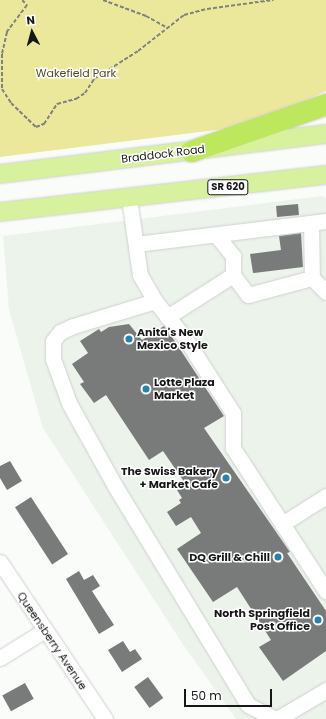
<!DOCTYPE html>
<html>
<head>
<meta charset="utf-8">
<style>
	body { margin:0 }
	#map { position:relative; width:326px; height:719px; overflow:hidden; background:#fafcfa; font-family:Poppins,sans-serif }
	div>[style] { position:absolute }
	.built>* { inset:0; background:#ebf3ea }
	.green>* { inset:0; background:#ebe89c }
	.building>* { inset:0; background:#787b79; transform-origin:0 0 }
	.path>* { height:2px; margin-top:-1px; transform-origin:0; background:repeating-linear-gradient(90deg,#808280 0 4px,transparent 0 6px) }
	.roads { filter:drop-shadow(0 0 1px #ced1ce) drop-shadow(0 0 1px #ced1ce) }
	.minor>* { height:15px; margin:-7.5px; padding:0 7.5px; transform-origin:7.5px; border-radius:7.5px; background:#fff }
	.major>* { height:18px; margin:-9px; padding:0 9px; transform-origin:9px; border-radius:9px; background:#d7f19e }
	.highway>* { height:21px; margin:-10.5px; padding:0 10.5px; transform-origin:10.5px; border-radius:10.5px; background:#bde85d }
	.dots>* { width:11px; height:11px; translate:-50% -50%; box-sizing:border-box; border:2px solid #fff; border-radius:50% }
	span { translate:-50% -50%; white-space:nowrap; text-align:center; line-height:1.15; -webkit-text-stroke:3px #fff; paint-order:stroke }
	.shield-label span { padding:1px 3px; background:#fff; border:1px solid; border-radius:3px; -webkit-text-stroke-width:0 }
	.shield-label { font-size:10px; color:#161716; font-weight:700 }
	.park-label { font-size:11px; color:#4e4c23 }
	.street-label { font-size:11px; color:#161716 }
	.poi-label { font-size:11px; color:#161716; font-weight:700 }
	.left { translate:0 -50%; text-align:left }
	.right { translate:-100% -50%; text-align:right }
	.north { position:absolute; left:12px; top:12px; width:40px; height:40px; -webkit-text-stroke:3px #fff; paint-order:stroke; rotate:354deg; font-size:11px; font-weight:700; line-height:16px; text-align:center; color:#161716 }
	.north::after { content:''; display:block; margin:auto; width:14px; height:18px; background:#161716; clip-path:polygon(50% 0,100% 100%,50% 72%,0 100%) }
	.scale { position:absolute; left:184px; top:689px; width:88px; height:18px; box-sizing:border-box; border:2px solid #161716; border-top:0; padding-left:5px; font-size:12px; line-height:14px; white-space:nowrap; color:#161716; -webkit-text-stroke:3px #fff; paint-order:stroke }
</style>
</head>
<body>
<div id="map">
	<div class="built">
		<div style="clip-path:polygon(322px 196px,326px 198px,326px 719px,236px 719px,184px 646px,43px 428px,9px 310px,3px 236px)"></div>
	</div>
	<div class="green">
		<div style="clip-path:polygon(0 0,326px 0,326px 91px,248px 126px,0 157px)"></div>
	</div>
	<div class="building">
		<div style="left:298px;top:204px;width:11px;height:22px;rotate:85deg"></div>
		<div style="clip-path:polygon(301px 233px,303px 267px,253px 273px,250px 254px,281px 250px,279px 236px)"></div>
		<div style="clip-path:polygon(129px 324px,142px 340px,164px 326px,172px 337px,224px 416px,204px 428px,281px 539px,290px 552px,287px 553px,326px 611px,326px 651px,283px 681px,259px 647px,271px 640px,237px 587px,213px 602px,177px 549px,201px 533px,191px 517px,176px 526px,167px 512px,181px 503px,179px 500px,182px 498px,177px 490px,185px 483px,163px 451px,149px 460px,106px 395px,94px 403px,80px 384px,84px 382px,72px 364px,88px 353px,80px 341px,99px 329px,101px 332px,109px 327px)"></div>
		<div style="clip-path:polygon(10px 461px,22px 481px,7px 490px,0 478px,0 466px)"></div>
		<div style="left:31px;top:497px;width:68px;height:19px;rotate:57deg"></div>
		<div style="clip-path:polygon(79px 571px,84px 580px,93px 575px,100px 586px,92px 591px,114px 625px,99px 634px,66px 579px)"></div>
		<div style="clip-path:polygon(123px 641px,130px 652px,135px 649px,142px 659px,122px 672px,108px 650px)"></div>
		<div style="left:148px;top:677px;width:26px;height:17px;rotate:54deg"></div>
		<div style="left:25px;top:683px;width:18px;height:26px;rotate:61deg"></div>
	</div>
	<div class="path">
		<div style="left:22px;top:0;width:7px;rotate:45deg"></div>
		<div style="left:27px;top:5px;width:34px;rotate:127deg"></div>
		<div style="left:7px;top:32px;width:23px;rotate:103deg"></div>
		<div style="left:2px;top:54px;width:35px;rotate:90deg"></div>
		<div style="left:2px;top:89px;width:17px;rotate:57deg"></div>
		<div style="left:11px;top:103px;width:35px;rotate:44deg"></div>
		<div style="left:36px;top:127px;width:9px;rotate:-21deg"></div>
		<div style="left:44px;top:124px;width:24px;rotate:-57deg"></div>
		<div style="left:57px;top:104px;width:20px;rotate:-15deg"></div>
		<div style="left:76px;top:99px;width:11px;rotate:-34deg"></div>
		<div style="left:85px;top:93px;width:17px;rotate:-57deg"></div>
		<div style="left:94px;top:79px;width:52px;rotate:-32.5deg"></div>
		<div style="left:138px;top:51px;width:58px;rotate:-38deg"></div>
		<div style="left:184px;top:15px;width:24px;rotate:-15deg"></div>
		<div style="left:207px;top:9px;width:67px;rotate:-7.8deg"></div>
		<div style="left:103px;top:0;width:46px;rotate:20.4deg"></div>
		<div style="left:146px;top:16px;width:23px;rotate:29deg"></div>
	</div>
	<div class="roads">
		<div class="minor">
			<div style="left:129px;top:198px;width:78px;rotate:81.9deg"></div>
			<div style="left:140px;top:275px;width:30px;rotate:60deg"></div>
			<div style="left:155px;top:301px;width:48px;rotate:51deg"></div>
			<div style="left:185px;top:338px;width:89px;rotate:57.4deg"></div>
			<div style="left:233px;top:413px;width:35px;rotate:90deg"></div>
			<div style="left:233px;top:448px;width:171px;rotate:57deg"></div>
			<div style="left:311px;top:223px;width:55px;rotate:89deg"></div>
			<div style="left:217px;top:236px;width:26px;rotate:51deg"></div>
			<div style="left:233px;top:256px;width:19px;rotate:90deg"></div>
			<div style="left:233px;top:275px;width:25px;rotate:53deg"></div>
			<div style="left:248px;top:295px;width:66px;rotate:-14.9deg"></div>
			<div style="left:312px;top:278px;width:20px;rotate:45deg"></div>
			<div style="left:136px;top:244px;width:191px;rotate:-6.9deg"></div>
			<div style="left:155px;top:301px;width:86px;rotate:163deg"></div>
			<div style="left:73px;top:326px;width:14px;rotate:155deg"></div>
			<div style="left:60px;top:332px;width:11px;rotate:128deg"></div>
			<div style="left:53px;top:341px;width:18px;rotate:90deg"></div>
			<div style="left:53px;top:359px;width:47px;rotate:70deg"></div>
			<div style="left:69px;top:403px;width:95px;rotate:61deg"></div>
			<div style="left:115px;top:486px;width:256px;rotate:58.7deg"></div>
			<div style="left:248px;top:705px;width:30px;rotate:27deg"></div>
			<div style="left:167px;top:317px;width:78px;rotate:-32.5deg"></div>
			<div style="left:282px;top:524px;width:52px;rotate:-32.5deg"></div>
			<div style="left:0;top:562px;width:189px;rotate:56.2deg"></div>
			<div style="left:0;top:658px;width:53px;rotate:-31.9deg"></div>
			<div style="left:277px;top:719px;width:57px;rotate:-30.6deg"></div>
		</div>
		<div class="major">
			<div style="left:0;top:174px;width:328px;rotate:-7deg"></div>
			<div style="left:0;top:212px;width:328px;rotate:-6.5deg"></div>
		</div>
		<div class="highway">
			<div style="left:191px;top:151px;width:143px;rotate:-19.2deg"></div>
		</div>
	</div>
	<div class="dots">
		<div style="left:129px;top:339px;background:#2682af"></div>
		<div style="left:146px;top:389px;background:#2682af"></div>
		<div style="left:226px;top:478px;background:#2682af"></div>
		<div style="left:278px;top:557px;background:#2682af"></div>
		<div style="left:318px;top:620px;background:#2682af"></div>
	</div>
	<div class="shield-label">
		<span style="left:228px;top:187px">SR 620</span>
	</div>
	<div class="park-label">
		<span style="left:76px;top:73px">Wakefield Park</span>
	</div>
	<div class="street-label">
		<span style="left:163px;top:154px;rotate:-7deg">Braddock Road</span>
		<span style="left:52px;top:641px;rotate:56deg">Queensberry Avenue</span>
	</div>
	<div class="poi-label">
		<span class="left" style="left:137px;top:339px">Anita's New<br>Mexico Style</span>
		<span class="left" style="left:154px;top:389px">Lotte Plaza<br>Market</span>
		<span class="right" style="left:218px;top:478px">The Swiss Bakery<br>+ Market Cafe</span>
		<span class="right" style="left:270px;top:557px">DQ Grill &amp; Chill</span>
		<span class="right" style="left:310px;top:620px">North Springfield<br>Post Office</span>
	</div>
	<div class="north">N</div>
	<div class="scale">50 m</div>
</div>
</body>
</html>
